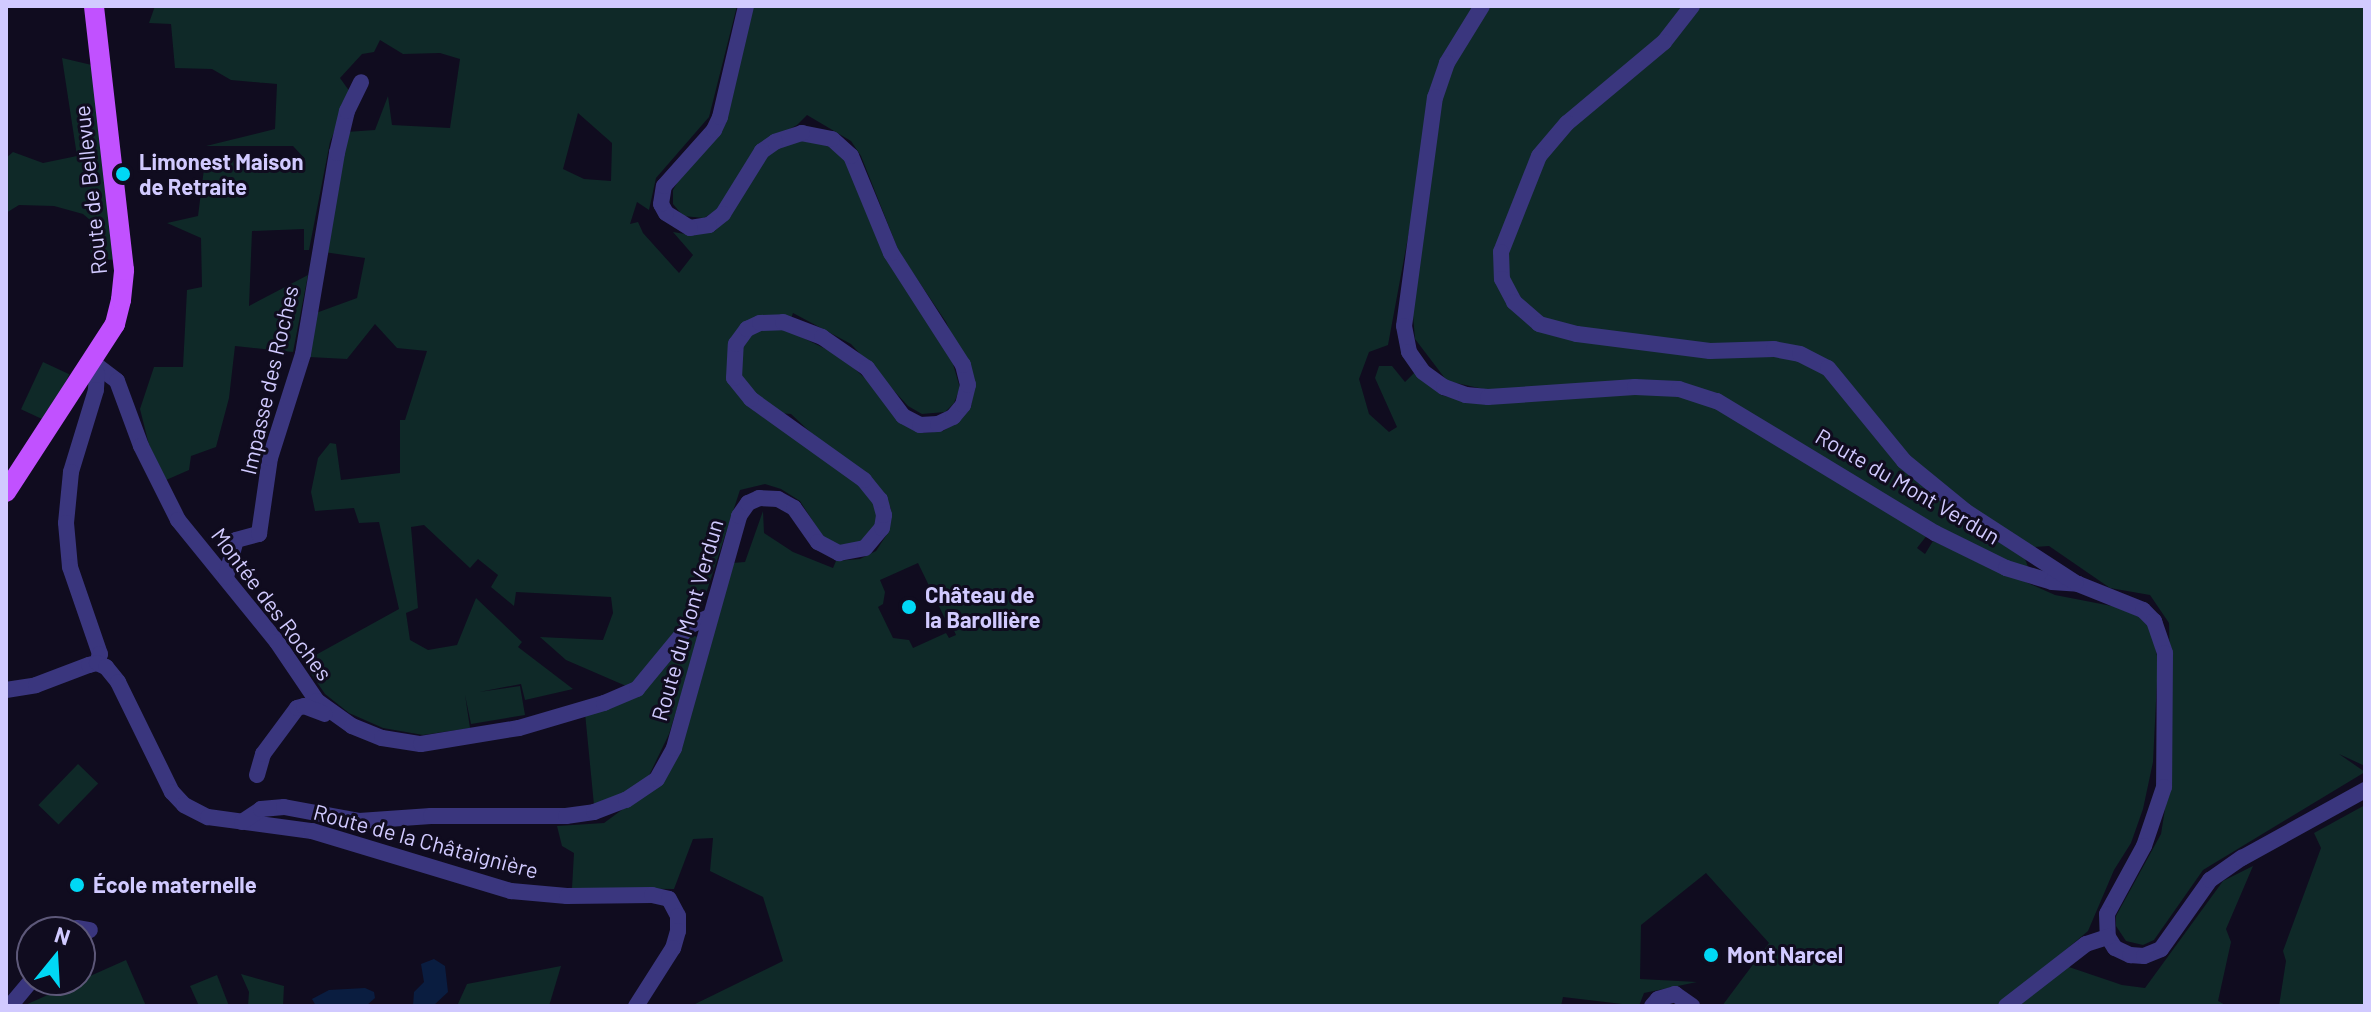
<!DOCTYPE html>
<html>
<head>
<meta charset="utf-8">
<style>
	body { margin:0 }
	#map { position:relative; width:2371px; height:1012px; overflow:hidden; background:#100c1f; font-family:Barlow,sans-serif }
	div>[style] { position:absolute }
	.green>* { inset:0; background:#0f2928; transform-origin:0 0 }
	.water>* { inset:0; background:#0a1d40 }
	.minor>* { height:16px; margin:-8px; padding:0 8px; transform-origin:8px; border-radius:8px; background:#3a367e }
	.major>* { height:20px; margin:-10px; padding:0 10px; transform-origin:10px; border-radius:10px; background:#c151ff }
	.dots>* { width:22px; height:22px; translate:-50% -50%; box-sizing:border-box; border:4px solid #100c1f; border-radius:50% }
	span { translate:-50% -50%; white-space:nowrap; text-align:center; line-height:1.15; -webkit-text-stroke:6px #100c1f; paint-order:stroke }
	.poi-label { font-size:22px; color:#d1caff; font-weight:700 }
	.left { translate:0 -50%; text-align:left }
	.street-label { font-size:22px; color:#d1caff }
	.frame { position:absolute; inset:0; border:8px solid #d1caff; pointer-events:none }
	.north { position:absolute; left:16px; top:916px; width:80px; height:80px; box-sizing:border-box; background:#100c1f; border:2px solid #5d5879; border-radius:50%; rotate:18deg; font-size:22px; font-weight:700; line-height:32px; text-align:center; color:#d1caff }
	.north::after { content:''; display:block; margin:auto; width:28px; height:36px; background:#00d8f5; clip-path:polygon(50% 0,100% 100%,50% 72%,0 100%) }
</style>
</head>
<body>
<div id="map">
	<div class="green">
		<div style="clip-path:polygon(evenodd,155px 6px,737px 6px,709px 117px,656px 178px,649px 210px,637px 202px,630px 224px,638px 222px,643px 233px,679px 273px,693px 255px,673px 232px,691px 235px,715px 231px,754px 167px,788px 140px,820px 139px,848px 163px,951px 357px,960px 388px,954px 403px,945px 412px,922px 414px,908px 406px,851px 344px,793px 313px,787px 330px,842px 357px,924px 433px,943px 431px,957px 422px,971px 407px,974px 385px,946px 322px,899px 252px,861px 156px,851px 141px,807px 115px,797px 125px,784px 132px,718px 209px,704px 218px,683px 216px,673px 204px,673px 190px,681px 176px,726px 123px,753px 6px,1474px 6px,1460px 28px,1416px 194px,1388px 345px,1369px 352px,1359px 379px,1369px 414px,1389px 432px,1397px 427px,1375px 378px,1379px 366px,1392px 366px,1405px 382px,1415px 372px,1441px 395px,1465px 401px,1679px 392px,1716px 403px,1928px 534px,1917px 548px,1925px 554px,1933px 541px,2055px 595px,2122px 608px,2139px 617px,2152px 630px,2158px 661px,2153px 762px,2143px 809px,2131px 843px,2114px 870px,2088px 931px,1999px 1006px,1722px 1006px,1769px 943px,1706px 873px,1641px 925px,1640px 979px,1697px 982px,1644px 993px,1639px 1006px,1563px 997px,1561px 1006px,691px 1006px,783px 961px,763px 897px,710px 871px,713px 838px,693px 839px,674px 889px,572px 888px,574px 853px,562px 846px,557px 826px,604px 823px,657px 784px,732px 563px,745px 562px,763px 511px,764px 533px,793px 552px,833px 568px,836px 561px,860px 559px,876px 551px,889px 531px,891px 508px,791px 414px,754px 411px,853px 477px,874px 500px,879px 521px,868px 539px,849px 548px,825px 540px,800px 501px,781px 489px,765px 484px,740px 490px,702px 606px,680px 632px,698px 637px,694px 654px,669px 734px,643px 788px,594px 805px,585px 713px,640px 692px,566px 660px,540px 637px,603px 640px,613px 613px,611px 597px,516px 592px,514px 606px,491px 587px,498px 575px,478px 559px,470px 568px,424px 525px,411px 527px,418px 608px,406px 613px,410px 640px,428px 650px,457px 645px,476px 598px,522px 642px,518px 647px,573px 689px,525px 700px,521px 684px,479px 692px,520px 686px,525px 715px,471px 724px,465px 695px,470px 728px,423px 735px,383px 728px,349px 713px,325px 694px,303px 662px,399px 609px,379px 522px,359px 523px,354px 508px,315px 511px,311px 492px,318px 458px,330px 443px,336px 444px,341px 480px,400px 473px,400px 420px,405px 420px,427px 351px,397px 348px,375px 324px,347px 359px,309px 357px,316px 313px,357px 298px,365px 258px,324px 252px,346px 132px,375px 130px,388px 96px,392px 125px,450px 128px,460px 59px,440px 53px,403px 54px,380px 40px,374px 52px,362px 54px,340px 78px,350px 92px,330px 142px,309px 250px,304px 250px,304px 229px,252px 231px,249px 306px,308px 275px,293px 352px,235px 346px,229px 398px,216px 447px,191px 456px,189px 470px,166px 480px,149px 445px,140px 409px,154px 367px,183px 367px,187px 290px,202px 287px,201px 238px,167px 223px,198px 216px,205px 161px,305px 159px,293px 146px,206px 146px,275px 129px,277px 84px,231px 80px,212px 69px,175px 68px,171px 24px,149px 23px,155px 6px,578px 113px,612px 143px,611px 181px,584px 179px,563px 169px,578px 113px,155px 6px,918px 563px,950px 629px,953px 628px,956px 635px,949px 638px,946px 633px,913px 648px,909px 640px,893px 638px,878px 607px,883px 604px,885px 592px,880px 580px,918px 563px)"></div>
		<div style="clip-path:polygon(1491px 6px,2365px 6px,2365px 766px,2339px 754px,2365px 772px,2203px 870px,2154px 940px,2143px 945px,2126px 941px,2116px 926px,2116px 916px,2161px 834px,2172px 765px,2169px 623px,2150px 595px,2110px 588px,2049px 546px,2034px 547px,2025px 559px,2030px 572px,1934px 526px,1679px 387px,1488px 390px,1447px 381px,1415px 339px,1412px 304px,1442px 99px,1454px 63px)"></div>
		<div style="clip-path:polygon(62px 58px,96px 66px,119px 260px,91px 259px,89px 219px,83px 214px,54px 206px,19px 205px,6px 213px,6px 158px,13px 152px,43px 163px,77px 156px)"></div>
		<div style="left:43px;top:362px;width:29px;height:52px;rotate:25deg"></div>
		<div style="left:78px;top:764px;width:28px;height:57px;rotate:44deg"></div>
		<div style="clip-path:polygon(2365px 805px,2365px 1006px,2279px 1006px,2286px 961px,2283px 951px,2321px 848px,2314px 833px)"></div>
		<div style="clip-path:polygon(2253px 866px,2226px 929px,2231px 942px,2218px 1001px,2227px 1006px,2013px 1006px,2063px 965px,2122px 985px,2145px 988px,2223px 881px)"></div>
		<div style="clip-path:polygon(126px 960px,146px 1006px,23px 1006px)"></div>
		<div style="clip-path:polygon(561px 966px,549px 1006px,457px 1006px,467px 984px)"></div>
		<div style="clip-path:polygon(241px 974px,284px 986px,283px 1006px,248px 1006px,249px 992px)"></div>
		<div style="clip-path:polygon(217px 975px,229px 1006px,199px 1006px,190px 986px)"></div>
	</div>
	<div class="water">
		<div style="clip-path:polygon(434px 959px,445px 966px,448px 992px,433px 1006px,413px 1006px,414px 992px,424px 982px,421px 964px)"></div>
		<div style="clip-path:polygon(365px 988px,374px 992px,375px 998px,366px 1006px,316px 1006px,312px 999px,329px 990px)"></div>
	</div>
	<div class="minor">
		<div style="left:1482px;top:6px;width:67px;rotate:121.6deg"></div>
		<div style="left:1447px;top:63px;width:36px;rotate:109deg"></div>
		<div style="left:1435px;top:97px;width:231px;rotate:97.7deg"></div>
		<div style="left:1404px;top:326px;width:26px;rotate:79deg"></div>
		<div style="left:1409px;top:352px;width:24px;rotate:55deg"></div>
		<div style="left:1423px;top:372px;width:26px;rotate:36deg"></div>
		<div style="left:1444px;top:387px;width:23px;rotate:20deg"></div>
		<div style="left:1466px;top:395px;width:22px;rotate:5deg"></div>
		<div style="left:1488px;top:397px;width:147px;rotate:-3.9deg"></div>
		<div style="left:1635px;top:387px;width:44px;rotate:2.6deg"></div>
		<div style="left:1679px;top:389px;width:40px;rotate:18deg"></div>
		<div style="left:1717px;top:401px;width:255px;rotate:31.2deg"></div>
		<div style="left:1935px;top:533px;width:79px;rotate:26.2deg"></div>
		<div style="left:2006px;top:568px;width:48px;rotate:16.9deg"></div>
		<div style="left:2052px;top:582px;width:26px;rotate:4deg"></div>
		<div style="left:2078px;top:584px;width:70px;rotate:21.8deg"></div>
		<div style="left:2143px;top:610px;width:16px;rotate:45deg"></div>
		<div style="left:2154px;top:621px;width:34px;rotate:71deg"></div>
		<div style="left:2165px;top:653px;width:134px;rotate:90.4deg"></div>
		<div style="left:2164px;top:787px;width:62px;rotate:108.7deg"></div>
		<div style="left:2144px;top:846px;width:77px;rotate:118.6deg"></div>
		<div style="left:2107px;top:914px;width:23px;rotate:88deg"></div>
		<div style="left:2108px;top:937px;width:13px;rotate:58deg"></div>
		<div style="left:2115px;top:948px;width:17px;rotate:25deg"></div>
		<div style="left:2130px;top:955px;width:14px;rotate:4deg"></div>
		<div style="left:2144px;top:956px;width:18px;rotate:-22deg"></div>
		<div style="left:2161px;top:949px;width:85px;rotate:-54.6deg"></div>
		<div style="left:2210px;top:880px;width:39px;rotate:-35deg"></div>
		<div style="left:2242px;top:858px;width:141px;rotate:-28.9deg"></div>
		<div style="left:1692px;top:6px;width:46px;rotate:127.9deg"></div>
		<div style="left:1664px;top:42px;width:126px;rotate:140.1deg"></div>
		<div style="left:1567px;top:123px;width:43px;rotate:130.3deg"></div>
		<div style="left:1539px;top:156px;width:103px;rotate:111.6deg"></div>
		<div style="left:1501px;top:252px;width:27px;rotate:88deg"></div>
		<div style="left:1502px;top:279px;width:26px;rotate:62deg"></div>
		<div style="left:1514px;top:302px;width:33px;rotate:41deg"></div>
		<div style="left:1539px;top:324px;width:39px;rotate:15deg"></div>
		<div style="left:1577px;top:334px;width:134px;rotate:7.3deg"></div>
		<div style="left:1710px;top:351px;width:64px;rotate:-1.8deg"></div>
		<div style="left:1774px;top:349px;width:26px;rotate:11deg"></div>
		<div style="left:1800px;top:354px;width:31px;rotate:27deg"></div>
		<div style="left:1828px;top:368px;width:120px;rotate:50.7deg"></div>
		<div style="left:1904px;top:461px;width:79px;rotate:39.3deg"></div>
		<div style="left:1965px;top:511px;width:132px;rotate:33deg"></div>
		<div style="left:92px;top:362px;width:31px;rotate:37deg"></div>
		<div style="left:117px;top:381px;width:69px;rotate:69.7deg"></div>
		<div style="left:141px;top:446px;width:83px;rotate:63.4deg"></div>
		<div style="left:178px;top:520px;width:157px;rotate:50.9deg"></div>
		<div style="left:277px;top:642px;width:71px;rotate:55.9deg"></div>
		<div style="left:317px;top:701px;width:43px;rotate:35.5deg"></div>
		<div style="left:352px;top:726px;width:32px;rotate:22deg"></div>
		<div style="left:382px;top:738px;width:39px;rotate:9deg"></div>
		<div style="left:421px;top:744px;width:99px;rotate:-9.3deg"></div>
		<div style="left:519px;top:728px;width:89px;rotate:-16.4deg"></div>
		<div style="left:604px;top:703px;width:36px;rotate:-23deg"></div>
		<div style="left:637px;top:689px;width:82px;rotate:-50.5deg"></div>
		<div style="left:689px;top:626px;width:22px;rotate:-24deg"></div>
		<div style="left:92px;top:362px;width:13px;rotate:67deg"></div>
		<div style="left:97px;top:374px;width:16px;rotate:94deg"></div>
		<div style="left:96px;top:390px;width:86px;rotate:107deg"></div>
		<div style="left:71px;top:472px;width:51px;rotate:95.6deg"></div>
		<div style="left:66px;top:523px;width:44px;rotate:84.8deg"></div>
		<div style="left:70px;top:567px;width:92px;rotate:71deg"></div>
		<div style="left:100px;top:654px;width:9px;rotate:108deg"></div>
		<div style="left:226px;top:577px;width:38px;rotate:-75deg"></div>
		<div style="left:236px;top:540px;width:24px;rotate:-15deg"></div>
		<div style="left:259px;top:534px;width:77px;rotate:-81.8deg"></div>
		<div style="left:270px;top:458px;width:109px;rotate:-72.4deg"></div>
		<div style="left:303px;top:354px;width:204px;rotate:-80.4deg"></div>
		<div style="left:337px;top:153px;width:43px;rotate:-76.6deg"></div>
		<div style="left:347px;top:111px;width:32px;rotate:-64deg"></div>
		<div style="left:6px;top:690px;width:30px;rotate:-9deg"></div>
		<div style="left:36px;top:685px;width:57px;rotate:-20.7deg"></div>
		<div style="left:89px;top:665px;width:8px;rotate:-14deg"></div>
		<div style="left:97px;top:663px;width:10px;rotate:24deg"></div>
		<div style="left:106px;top:667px;width:19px;rotate:51deg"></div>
		<div style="left:118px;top:682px;width:123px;rotate:63.9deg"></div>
		<div style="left:172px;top:792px;width:18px;rotate:47deg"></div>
		<div style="left:184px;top:805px;width:27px;rotate:27deg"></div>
		<div style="left:208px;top:817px;width:105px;rotate:7.7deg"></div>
		<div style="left:312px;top:831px;width:208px;rotate:16.8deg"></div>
		<div style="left:511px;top:891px;width:56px;rotate:5.1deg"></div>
		<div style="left:567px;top:896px;width:85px;rotate:-0.7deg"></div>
		<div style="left:652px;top:895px;width:17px;rotate:13deg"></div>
		<div style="left:669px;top:899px;width:19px;rotate:62deg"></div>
		<div style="left:678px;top:916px;width:15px;rotate:90deg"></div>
		<div style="left:678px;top:931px;width:18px;rotate:106deg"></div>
		<div style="left:673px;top:948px;width:69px;rotate:122.5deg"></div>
		<div style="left:257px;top:775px;width:22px;rotate:-74deg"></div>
		<div style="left:263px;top:754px;width:57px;rotate:-53.5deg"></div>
		<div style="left:297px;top:708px;width:7px;rotate:-16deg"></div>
		<div style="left:304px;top:706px;width:22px;rotate:21deg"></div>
		<div style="left:242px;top:822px;width:23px;rotate:-34deg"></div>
		<div style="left:261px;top:809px;width:23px;rotate:-5deg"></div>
		<div style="left:284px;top:807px;width:76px;rotate:10.6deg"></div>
		<div style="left:359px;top:821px;width:72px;rotate:-4deg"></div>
		<div style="left:431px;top:816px;width:135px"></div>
		<div style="left:566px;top:816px;width:28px;rotate:-8deg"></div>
		<div style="left:594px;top:812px;width:34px;rotate:-21deg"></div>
		<div style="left:626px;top:800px;width:37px;rotate:-34deg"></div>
		<div style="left:657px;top:779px;width:35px;rotate:-61deg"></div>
		<div style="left:674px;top:748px;width:241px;rotate:-74.3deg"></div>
		<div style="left:739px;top:516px;width:16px;rotate:-55deg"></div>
		<div style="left:748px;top:503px;width:12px;rotate:-24deg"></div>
		<div style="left:759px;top:498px;width:19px;rotate:3deg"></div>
		<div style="left:778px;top:499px;width:18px;rotate:29deg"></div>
		<div style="left:794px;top:508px;width:42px;rotate:54.8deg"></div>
		<div style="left:818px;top:542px;width:24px;rotate:28deg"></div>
		<div style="left:839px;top:553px;width:26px;rotate:-11deg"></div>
		<div style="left:865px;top:548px;width:26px;rotate:-50deg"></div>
		<div style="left:882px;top:528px;width:13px;rotate:-81deg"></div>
		<div style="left:884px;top:515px;width:16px;rotate:-105deg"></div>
		<div style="left:880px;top:500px;width:26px;rotate:-129deg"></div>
		<div style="left:864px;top:480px;width:139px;rotate:-144.4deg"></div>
		<div style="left:751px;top:399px;width:27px;rotate:-129deg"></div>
		<div style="left:734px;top:378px;width:34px;rotate:-87deg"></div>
		<div style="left:736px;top:344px;width:19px;rotate:-54deg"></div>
		<div style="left:747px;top:329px;width:14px;rotate:-25deg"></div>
		<div style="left:760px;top:323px;width:23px;rotate:-2deg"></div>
		<div style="left:783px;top:322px;width:42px;rotate:21deg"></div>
		<div style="left:822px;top:337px;width:55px;rotate:34.6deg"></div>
		<div style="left:867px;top:368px;width:60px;rotate:53.1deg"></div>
		<div style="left:903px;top:416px;width:19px;rotate:28deg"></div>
		<div style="left:920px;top:425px;width:18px;rotate:-3deg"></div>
		<div style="left:938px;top:424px;width:17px;rotate:-25deg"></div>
		<div style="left:953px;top:417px;width:16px;rotate:-50deg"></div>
		<div style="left:963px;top:405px;width:21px;rotate:-76deg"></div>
		<div style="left:968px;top:385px;width:21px;rotate:-104deg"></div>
		<div style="left:963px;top:365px;width:133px;rotate:-122.7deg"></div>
		<div style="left:891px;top:253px;width:105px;rotate:-112.4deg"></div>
		<div style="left:851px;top:156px;width:25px;rotate:-138deg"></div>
		<div style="left:832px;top:139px;width:31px;rotate:-169deg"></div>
		<div style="left:802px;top:133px;width:28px;rotate:162deg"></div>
		<div style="left:775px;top:142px;width:16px;rotate:145deg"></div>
		<div style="left:762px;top:151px;width:74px;rotate:121.8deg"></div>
		<div style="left:723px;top:214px;width:18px;rotate:142deg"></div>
		<div style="left:709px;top:225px;width:19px;rotate:171deg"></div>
		<div style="left:690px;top:228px;width:28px;rotate:-148deg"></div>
		<div style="left:666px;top:213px;width:10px;rotate:-119deg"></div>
		<div style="left:661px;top:204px;width:18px;rotate:-81deg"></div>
		<div style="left:664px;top:186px;width:75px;rotate:-48.2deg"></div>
		<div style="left:714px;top:130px;width:14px;rotate:-65deg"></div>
		<div style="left:720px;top:117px;width:114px;rotate:-76.8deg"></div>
		<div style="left:72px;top:932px;width:6px;rotate:-39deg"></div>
		<div style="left:77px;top:928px;width:13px;rotate:9deg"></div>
		<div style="left:10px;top:1006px;width:34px;rotate:-50deg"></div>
		<div style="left:1652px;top:1006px;width:9px;rotate:-49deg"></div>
		<div style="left:1658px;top:999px;width:18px;rotate:-16deg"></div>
		<div style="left:1675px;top:994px;width:21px;rotate:35deg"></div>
		<div style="left:2006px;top:1006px;width:101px;rotate:-37.8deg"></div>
		<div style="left:2086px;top:944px;width:23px;rotate:-18deg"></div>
	</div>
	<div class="major">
		<div style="left:6px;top:492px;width:200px;rotate:-57deg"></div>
		<div style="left:115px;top:324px;width:25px;rotate:-76deg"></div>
		<div style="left:121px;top:300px;width:30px;rotate:-84deg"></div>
		<div style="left:124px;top:270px;width:266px;rotate:-96.5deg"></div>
	</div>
	<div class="dots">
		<div style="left:123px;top:174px;background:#00d8f5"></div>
		<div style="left:909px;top:607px;background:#00d8f5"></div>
		<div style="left:77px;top:885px;background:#00d8f5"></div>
		<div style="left:1711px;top:955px;background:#00d8f5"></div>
	</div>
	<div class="poi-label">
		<span class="left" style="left:139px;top:174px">Limonest Maison<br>de Retraite</span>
		<span class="left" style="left:925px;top:607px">Château de<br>la Barollière</span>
		<span class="left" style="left:93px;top:885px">École maternelle</span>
		<span class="left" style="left:1727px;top:955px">Mont Narcel</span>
	</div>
	<div class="street-label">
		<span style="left:90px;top:190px;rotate:-96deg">Route de Bellevue</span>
		<span style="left:269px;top:380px;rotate:-77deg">Impasse des Roches</span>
		<span style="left:1908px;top:486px;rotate:30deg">Route du Mont Verdun</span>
		<span style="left:272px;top:604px;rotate:53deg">Montée des Roches</span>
		<span style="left:687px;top:620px;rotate:-74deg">Route du Mont Verdun</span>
		<span style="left:426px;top:841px;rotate:15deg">Route de la Châtaignière</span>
	</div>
	<div class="frame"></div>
	<div class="north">N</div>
</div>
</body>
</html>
